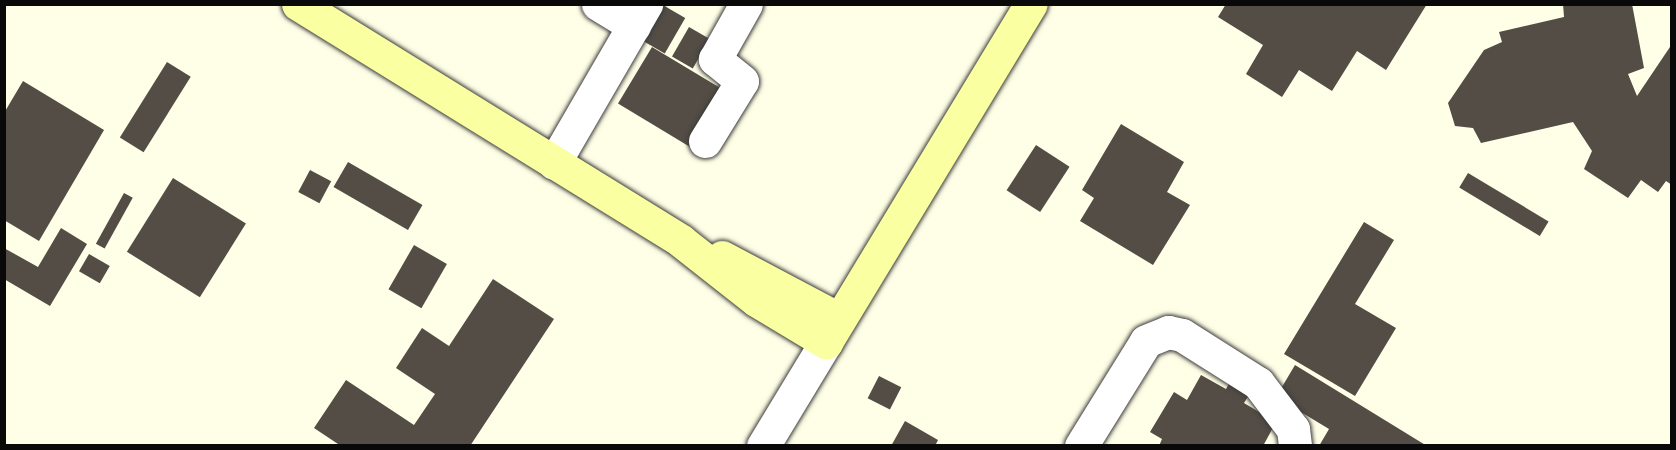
<!DOCTYPE html>
<html>
<head>
<meta charset="utf-8">
<style>
	body { margin:0 }
	#map { position:relative; width:1676px; height:450px; overflow:hidden; background:#fffee6; font-family:"IBM Plex Serif",serif }
	div>[style] { position:absolute }
	.building>* { inset:0; background:#534d45; transform-origin:0 0 }
	.roads { filter:drop-shadow(0 0 2px #3c3c3c) drop-shadow(0 0 2px #3c3c3c) }
	.street>* { height:33px; margin:-16.5px; padding:0 16.5px; transform-origin:16.5px; border-radius:16.5px; background:#fff }
	.secondary>* { height:33px; margin:-16.5px; padding:0 16.5px; transform-origin:16.5px; border-radius:16.5px; background:#faffa1 }
	span { translate:-50% -50%; white-space:nowrap; text-align:center; line-height:1.15; -webkit-text-stroke:6px #fff; paint-order:stroke }
	.frame { position:absolute; inset:0; border:6px solid #090909; pointer-events:none }
</style>
</head>
<body>
<div id="map">
	<div class="building">
		<div style="left:661px;top:4px;width:28px;height:41px;rotate:30deg"></div>
		<div style="clip-path:polygon(1226px 4px,1427px 4px,1386px 70px,1357px 51px,1332px 91px,1299px 70px,1282px 97px,1246px 74px,1263px 45px,1218px 17px)"></div>
		<div style="clip-path:polygon(1563px 4px,1632px 4px,1644px 68px,1628px 74px,1637px 96px,1672px 44px,1672px 185px,1666px 181px,1658px 192px,1641px 180px,1628px 198px,1584px 169px,1592px 151px,1573px 122px,1481px 143px,1473px 128px,1455px 126px,1448px 103px,1484px 50px,1502px 42px,1499px 32px,1564px 17px)"></div>
		<div style="left:689px;top:27px;width:24px;height:34px;rotate:30deg"></div>
		<div style="left:652px;top:47px;width:87px;height:66px;rotate:31deg"></div>
		<div style="left:167px;top:62px;width:28px;height:89px;rotate:32deg"></div>
		<div style="clip-path:polygon(23px 81px,104px 130px,39px 241px,4px 220px,4px 113px)"></div>
		<div style="clip-path:polygon(1121px 124px,1184px 162px,1167px 192px,1190px 205px,1153px 265px,1080px 221px,1094px 198px,1082px 190px)"></div>
		<div style="left:1036px;top:145px;width:40px;height:54px;rotate:33deg"></div>
		<div style="left:348px;top:162px;width:86px;height:29px;rotate:30deg"></div>
		<div style="left:310px;top:170px;width:24px;height:25px;rotate:28deg"></div>
		<div style="left:1468px;top:173px;width:94px;height:17px;rotate:31deg"></div>
		<div style="left:173px;top:178px;width:86px;height:87px;rotate:32deg"></div>
		<div style="left:124px;top:193px;width:10px;height:58px;rotate:29deg"></div>
		<div style="clip-path:polygon(1364px 222px,1394px 240px,1355px 304px,1396px 328px,1355px 396px,1284px 354px)"></div>
		<div style="clip-path:polygon(61px 228px,87px 244px,50px 306px,4px 279px,4px 248px,38px 267px)"></div>
		<div style="left:414px;top:245px;width:38px;height:51px;rotate:30deg"></div>
		<div style="left:89px;top:254px;width:24px;height:20px;rotate:30deg"></div>
		<div style="clip-path:polygon(493px 279px,554px 319px,470px 446px,341px 446px,314px 428px,346px 380px,414px 425px,435px 394px,396px 368px,422px 328px,449px 346px)"></div>
		<div style="clip-path:polygon(1295px 365px,1427px 446px,1319px 446px,1329px 429px,1276px 397px)"></div>
		<div style="clip-path:polygon(1201px 375px,1226px 389px,1231px 380px,1251px 392px,1244px 403px,1276px 422px,1263px 446px,1159px 446px,1162px 439px,1150px 432px,1174px 392px,1187px 400px)"></div>
		<div style="left:879px;top:376px;width:25px;height:25px;rotate:27deg"></div>
		<div style="clip-path:polygon(905px 421px,938px 440px,935px 446px,891px 446px)"></div>
	</div>
	<div class="roads">
		<div class="street">
			<div style="left:598px;top:4px;width:42px;rotate:31.4deg"></div>
			<div style="left:705px;top:141px;width:70px;rotate:-58.3deg"></div>
			<div style="left:742px;top:81px;width:35px;rotate:-141deg"></div>
			<div style="left:715px;top:59px;width:63px;rotate:-60.6deg"></div>
			<div style="left:554px;top:163px;width:184px;rotate:-59.9deg"></div>
			<div style="left:763px;top:446px;width:122px;rotate:-58.8deg"></div>
			<div style="left:1081px;top:446px;width:123px;rotate:-58.2deg"></div>
			<div style="left:1146px;top:341px;width:24px;rotate:-22deg"></div>
			<div style="left:1168px;top:332px;width:14px;rotate:12deg"></div>
			<div style="left:1182px;top:335px;width:90px;rotate:32.3deg"></div>
			<div style="left:1258px;top:383px;width:58px;rotate:52.7deg"></div>
			<div style="left:1293px;top:429px;width:17px;rotate:83deg"></div>
		</div>
		<div class="secondary">
			<div style="left:298px;top:4px;width:450px;rotate:31.7deg"></div>
			<div style="left:681px;top:241px;width:95px;rotate:38.2deg"></div>
			<div style="left:756px;top:300px;width:82px;rotate:31deg"></div>
			<div style="left:826px;top:342px;width:395px;rotate:-58.8deg"></div>
			<div style="left:722px;top:257px;width:132px;rotate:27.9deg"></div>
		</div>
	</div>
	<div class="frame"></div>
</div>
</body>
</html>
